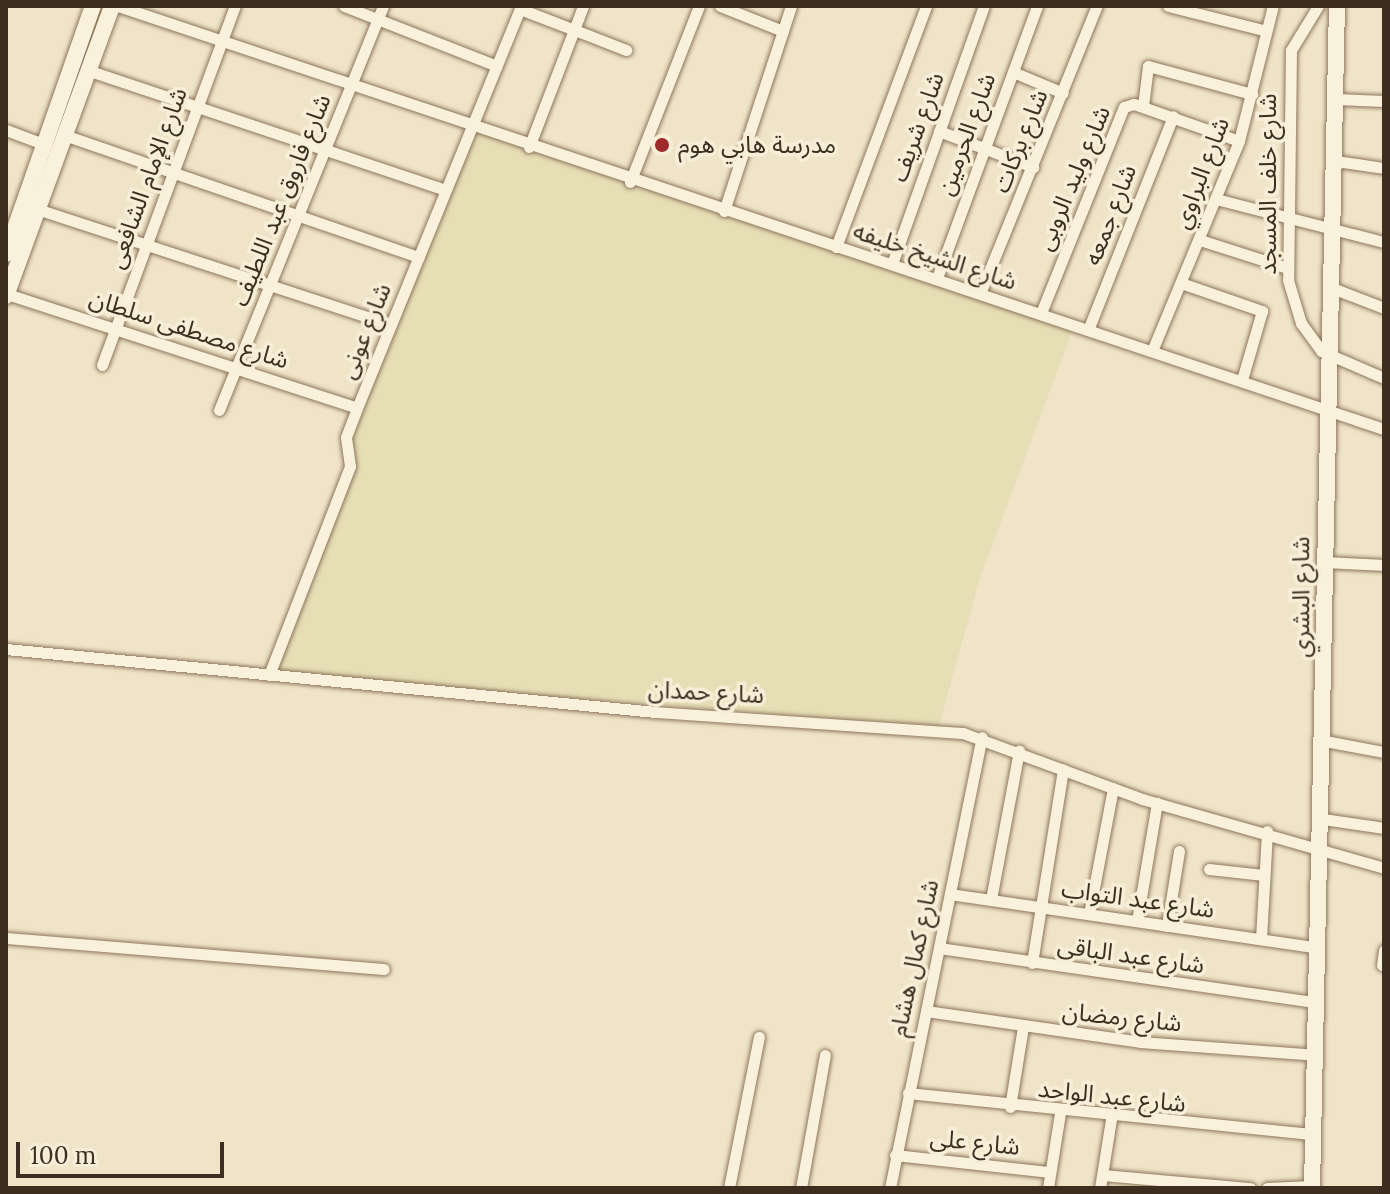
<!DOCTYPE html>
<html>
<head>
<meta charset="utf-8">
<style>
	body { margin:0 }
	#map { position:relative; width:1390px; height:1194px; overflow:hidden; background:#f0e4c8; font-family:Lora,"Noto Sans Arabic",serif }
	div>[style] { position:absolute }
	.farmland>* { inset:0; background:#e6deb5 }
	.roads { filter:drop-shadow(0 0 2px #8d765c) drop-shadow(0 0 2px #8d765c) }
	.street>* { height:11px; margin:-5.5px; padding:0 5.5px; transform-origin:5.5px; border-radius:5.5px; background:#faf1dc }
	.secondary>* { height:16px; margin:-8px; padding:0 8px; transform-origin:8px; border-radius:8px; background:#faf1dc }
	.dots>* { width:22px; height:22px; translate:-50% -50%; box-sizing:border-box; border:4px solid #f7eed8; border-radius:50% }
	span { translate:-50% -50%; white-space:nowrap; text-align:center; line-height:1.15; -webkit-text-stroke:7px #f7eed8; paint-order:stroke }
	.street-label { font-size:24px; color:#3d2e20 }
	.poi-label { font-size:24px; color:#3d2e20 }
	.left { translate:0 -50%; text-align:left }
	.frame { position:absolute; inset:0; border:8px solid #3d2e20; pointer-events:none }
	.scale { position:absolute; left:16px; top:1142px; width:208px; height:36px; box-sizing:border-box; border:4px solid #3d2e20; border-top:0; padding-left:10px; font-size:24px; line-height:28px; white-space:nowrap; color:#3d2e20; -webkit-text-stroke:6px #f7eed8; paint-order:stroke }
</style>
</head>
<body>
<div id="map">
	<div class="farmland">
		<div style="clip-path:polygon(472px 128px,1074px 326px,979px 581px,939px 726px,271px 675px,352px 469px,348px 438px)"></div>
	</div>
	<div class="roads">
		<div class="street">
			<div style="left:118px;top:6px;width:1335px;rotate:18.48deg"></div>
			<div style="left:344px;top:6px;width:164px;rotate:21.4deg"></div>
			<div style="left:720px;top:6px;width:68px;rotate:21.6deg"></div>
			<div style="left:1168px;top:6px;width:98px;rotate:14.2deg"></div>
			<div style="left:1318px;top:6px;width:52px;rotate:121.5deg"></div>
			<div style="left:1291px;top:50px;width:230px;rotate:90.7deg"></div>
			<div style="left:1288px;top:280px;width:45px;rotate:73.2deg"></div>
			<div style="left:1301px;top:323px;width:34px;rotate:54deg"></div>
			<div style="left:1321px;top:351px;width:69px;rotate:23.2deg"></div>
			<div style="left:520px;top:9px;width:114px;rotate:21.1deg"></div>
			<div style="left:90px;top:71px;width:375px;rotate:18.5deg"></div>
			<div style="left:1013px;top:72px;width:54px;rotate:22.8deg"></div>
			<div style="left:1336px;top:99px;width:48px;rotate:2.4deg"></div>
			<div style="left:1143px;top:106px;width:40px;rotate:-82.9deg"></div>
			<div style="left:1148px;top:66px;width:108px;rotate:15.1deg"></div>
			<div style="left:6px;top:130px;width:43px;rotate:20.6deg"></div>
			<div style="left:939px;top:131px;width:101px;rotate:21deg"></div>
			<div style="left:67px;top:136px;width:372px;rotate:19deg"></div>
			<div style="left:529px;top:147px;width:151px;rotate:-69deg"></div>
			<div style="left:1336px;top:161px;width:49px;rotate:8.3deg"></div>
			<div style="left:630px;top:182px;width:189px;rotate:-68.6deg"></div>
			<div style="left:1216px;top:199px;width:173px;rotate:14.4deg"></div>
			<div style="left:40px;top:210px;width:369px;rotate:18.1deg"></div>
			<div style="left:724px;top:211px;width:216px;rotate:-71.9deg"></div>
			<div style="left:1200px;top:240px;width:91px;rotate:17.8deg"></div>
			<div style="left:836px;top:247px;width:257px;rotate:-69.5deg"></div>
			<div style="left:892px;top:264px;width:274px;rotate:-70.4deg"></div>
			<div style="left:937px;top:278px;width:290px;rotate:-69.8deg"></div>
			<div style="left:1181px;top:283px;width:86px;rotate:19.1deg"></div>
			<div style="left:1262px;top:311px;width:72px;rotate:106.2deg"></div>
			<div style="left:1332px;top:288px;width:56px;rotate:21deg"></div>
			<div style="left:981px;top:291px;width:308px;rotate:-67.9deg"></div>
			<div style="left:7px;top:294px;width:368px;rotate:18deg"></div>
			<div style="left:1041px;top:313px;width:222px;rotate:-68.1deg"></div>
			<div style="left:1124px;top:107px;width:10px;rotate:-17deg"></div>
			<div style="left:1134px;top:104px;width:111px;rotate:19.4deg"></div>
			<div style="left:1088px;top:330px;width:230px;rotate:-68.3deg"></div>
			<div style="left:1152px;top:351px;width:227px;rotate:-67.5deg"></div>
			<div style="left:1239px;top:141px;width:139px;rotate:-75.9deg"></div>
			<div style="left:102px;top:365px;width:383px;rotate:-69.7deg"></div>
			<div style="left:219px;top:410px;width:436px;rotate:-67.9deg"></div>
			<div style="left:1325px;top:562px;width:59px;rotate:2.9deg"></div>
			<div style="left:6px;top:649px;width:652px;rotate:5.54deg"></div>
			<div style="left:655px;top:712px;width:309px;rotate:3.9deg"></div>
			<div style="left:963px;top:733px;width:191px;rotate:20.2deg"></div>
			<div style="left:1142px;top:799px;width:252px;rotate:15.9deg"></div>
			<div style="left:269px;top:675px;width:224px;rotate:-68.8deg"></div>
			<div style="left:350px;top:466px;width:29px;rotate:-98deg"></div>
			<div style="left:346px;top:437px;width:31px;rotate:-69deg"></div>
			<div style="left:357px;top:408px;width:434px;rotate:-67.8deg"></div>
			<div style="left:1325px;top:741px;width:60px;rotate:10.6deg"></div>
			<div style="left:1323px;top:819px;width:62px;rotate:8.4deg"></div>
			<div style="left:1209px;top:869px;width:55px;rotate:6.2deg"></div>
			<div style="left:950px;top:894px;width:372px;rotate:8.3deg"></div>
			<div style="left:991px;top:899px;width:151px;rotate:-79.3deg"></div>
			<div style="left:1089px;top:914px;width:128px;rotate:-79.2deg"></div>
			<div style="left:1137px;top:921px;width:120px;rotate:-80.4deg"></div>
			<div style="left:1167px;top:926px;width:76px;rotate:-80.9deg"></div>
			<div style="left:6px;top:938px;width:379px;rotate:4.7deg"></div>
			<div style="left:1261px;top:939px;width:108px;rotate:-86.8deg"></div>
			<div style="left:939px;top:948px;width:381px;rotate:8.2deg"></div>
			<div style="left:1032px;top:963px;width:196px;rotate:-80.9deg"></div>
			<div style="left:1382px;top:965px;width:15px;rotate:-82deg"></div>
			<div style="left:926px;top:1011px;width:216px;rotate:8.2deg"></div>
			<div style="left:1140px;top:1042px;width:175px;rotate:4.2deg"></div>
			<div style="left:908px;top:1093px;width:407px;rotate:5.8deg"></div>
			<div style="left:1010px;top:1107px;width:81px;rotate:-80.8deg"></div>
			<div style="left:895px;top:1155px;width:156px;rotate:6.3deg"></div>
			<div style="left:1103px;top:1175px;width:148px;rotate:5.1deg"></div>
			<div style="left:729px;top:1188px;width:154px;rotate:-78.8deg"></div>
			<div style="left:801px;top:1188px;width:135px;rotate:-79.8deg"></div>
			<div style="left:890px;top:1188px;width:460px;rotate:-78.5deg"></div>
			<div style="left:1048px;top:1188px;width:76px;rotate:-80.9deg"></div>
			<div style="left:1100px;top:1188px;width:70px;rotate:-80.9deg"></div>
			<div style="left:1267px;top:1188px;width:45px;rotate:-2.5deg"></div>
		</div>
		<div class="secondary">
			<div style="left:6px;top:254px;width:263px;rotate:-70.7deg"></div>
			<div style="left:6px;top:296px;width:309px;rotate:-69.9deg"></div>
			<div style="left:1312px;top:1188px;width:1182px;rotate:-88.79deg"></div>
		</div>
	</div>
	<div class="dots">
		<div style="left:662px;top:145px;background:#9e2a2b"></div>
	</div>
	<div class="street-label">
		<span style="left:917px;top:127px;rotate:-70deg">شارع شريف</span>
		<span style="left:966px;top:134px;rotate:-70deg">شارع الحرمين</span>
		<span style="left:1020px;top:141px;rotate:-68deg">شارع بركات</span>
		<span style="left:1201px;top:173px;rotate:-69deg">شارع البراوي</span>
		<span style="left:147px;top:178px;rotate:-70deg">شارع الإمام الشافعى</span>
		<span style="left:1073px;top:178px;rotate:-67deg">شارع وليد الروبى</span>
		<span style="left:1268px;top:184px;rotate:-90deg">شارع خلف المسجد</span>
		<span style="left:281px;top:200px;rotate:-68deg">شارع فاروق عبد اللطيف</span>
		<span style="left:1110px;top:215px;rotate:-69deg">شارع جمعه</span>
		<span style="left:935px;top:256px;rotate:18deg">شارع الشيخ خليفه</span>
		<span style="left:189px;top:329px;rotate:18deg">شارع مصطفى سلطان</span>
		<span style="left:365px;top:331px;rotate:-68deg">شارع عونى</span>
		<span style="left:1301px;top:597px;rotate:-90deg">شارع البشري</span>
		<span style="left:706px;top:692px;rotate:3deg">شارع حمدان</span>
		<span style="left:1138px;top:899px;rotate:8deg">شارع عبد التواب</span>
		<span style="left:1131px;top:955px;rotate:8deg">شارع عبد الباقى</span>
		<span style="left:914px;top:958px;rotate:-78deg">شارع كمال هشام</span>
		<span style="left:1122px;top:1017px;rotate:6deg">شارع رمضان</span>
		<span style="left:1112px;top:1096px;rotate:6deg">شارع عبد الواحد</span>
		<span style="left:975px;top:1142px;rotate:6deg">شارع على</span>
	</div>
	<div class="poi-label">
		<span class="left" style="left:678px;top:145px">مدرسة هابي هوم</span>
	</div>
	<div class="frame"></div>
	<div class="scale">100 m</div>
</div>
</body>
</html>
